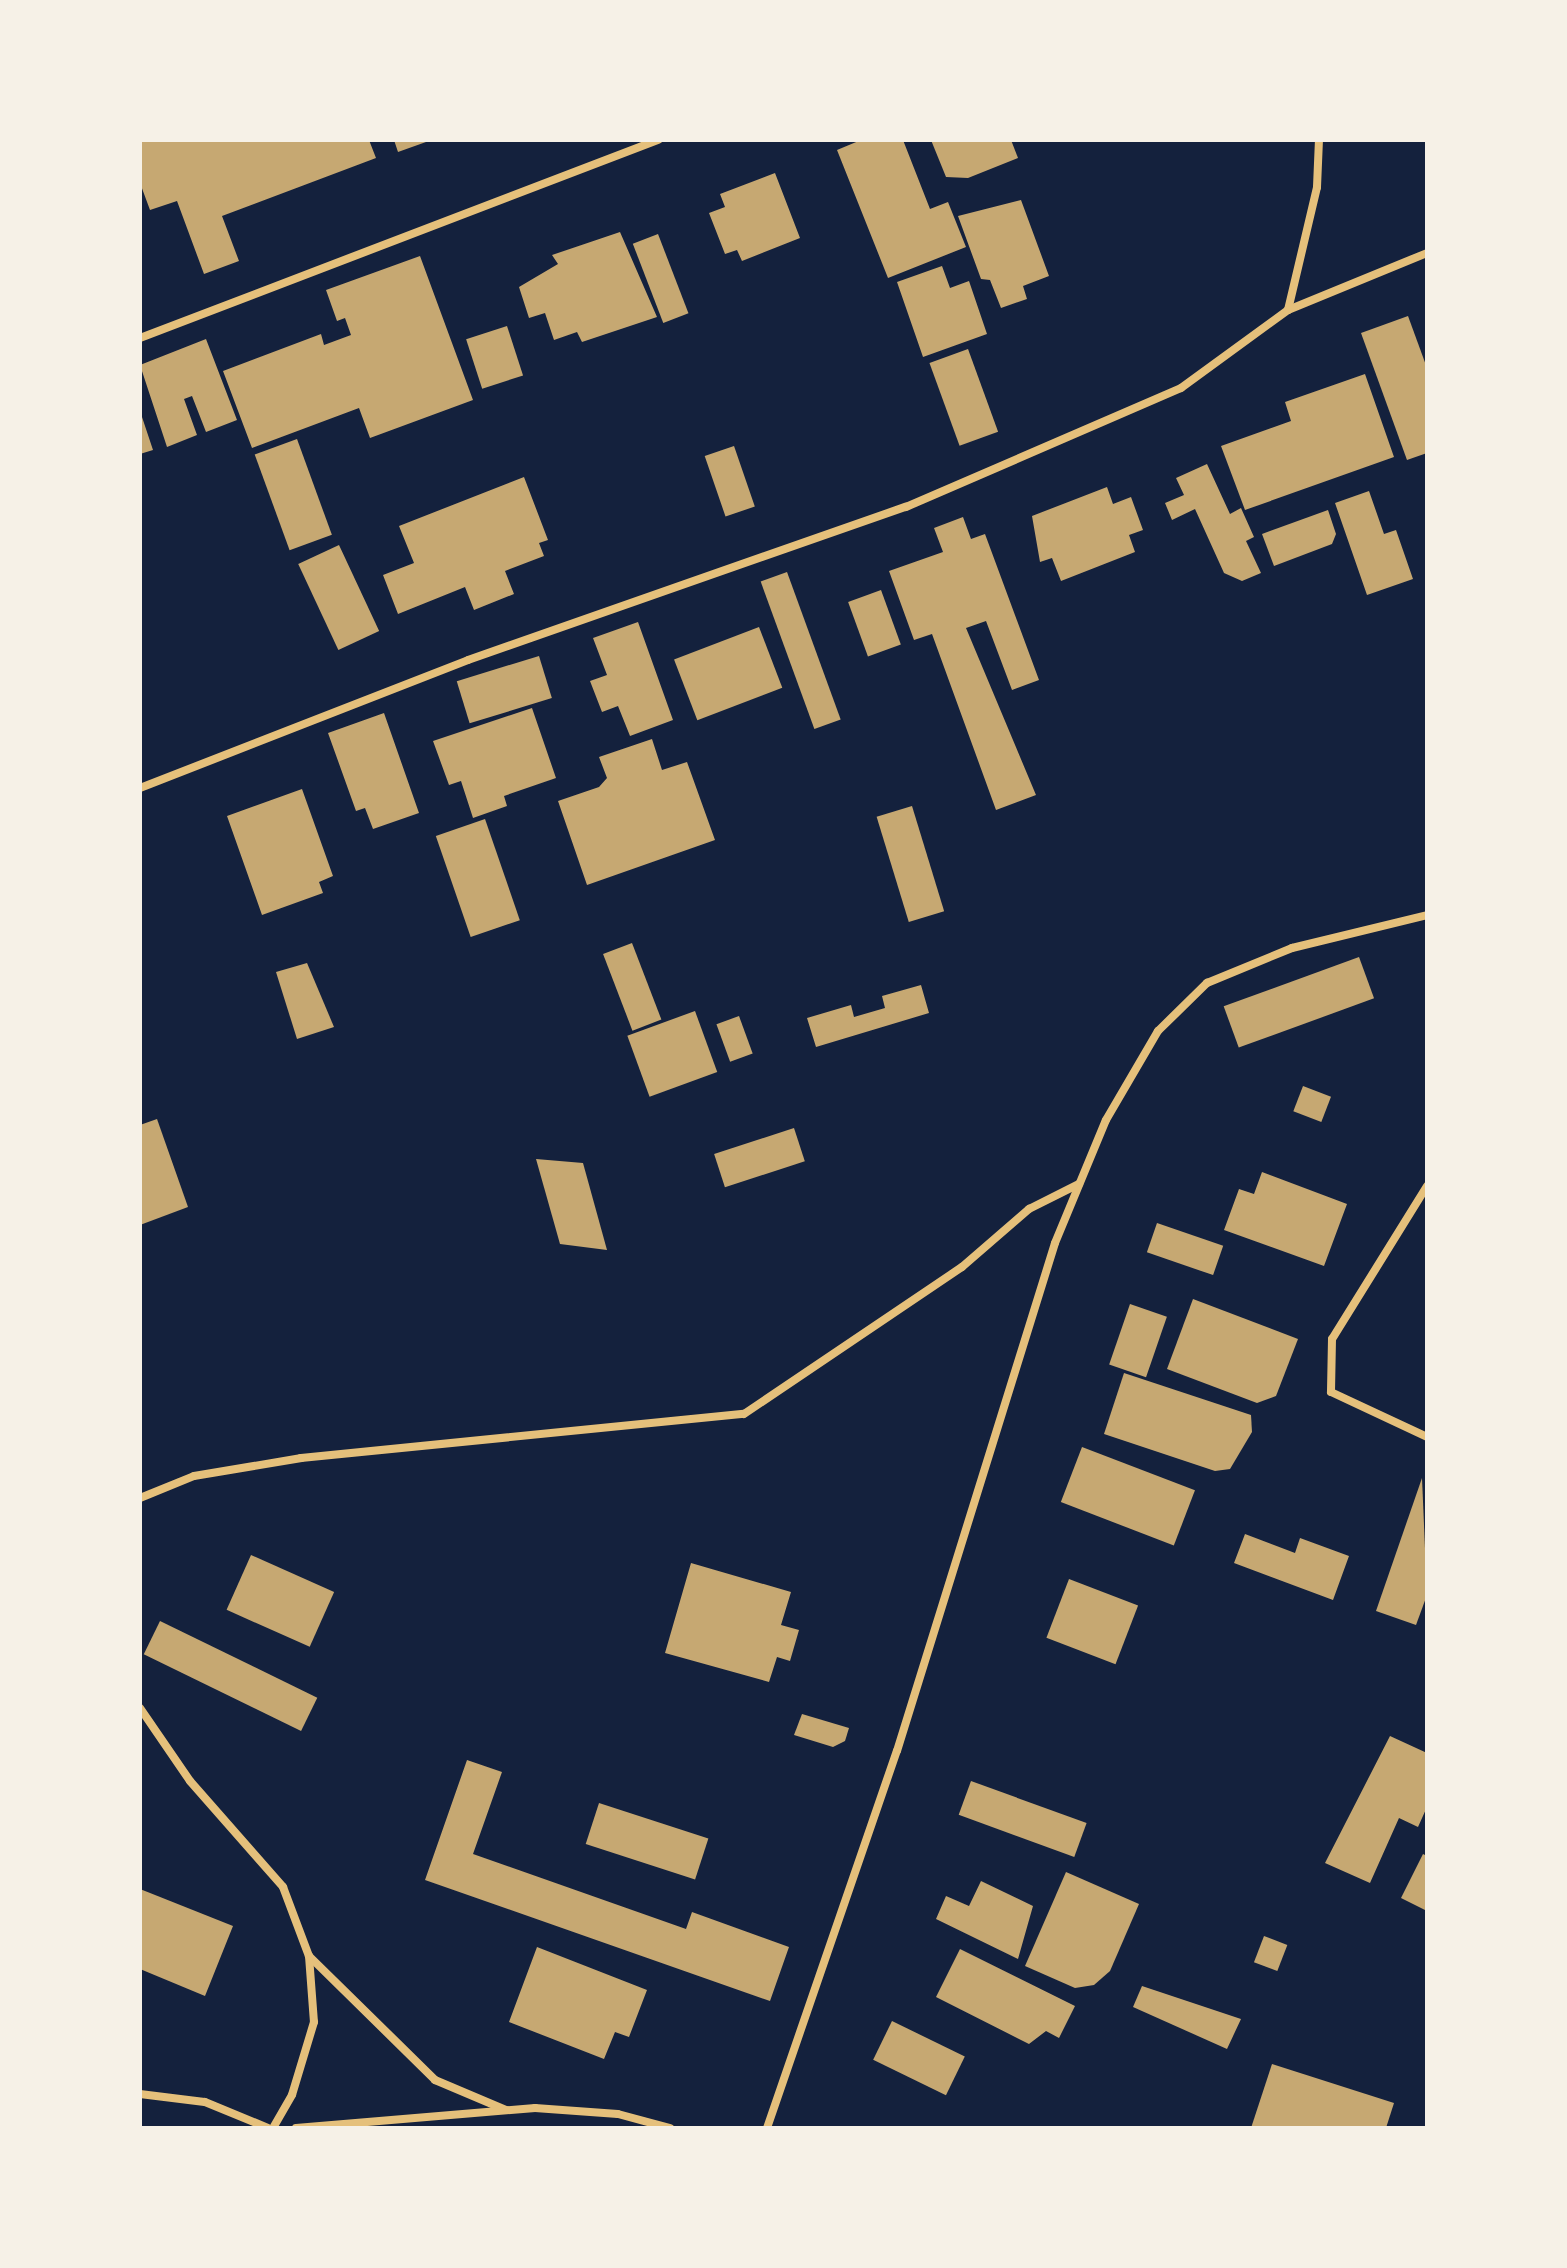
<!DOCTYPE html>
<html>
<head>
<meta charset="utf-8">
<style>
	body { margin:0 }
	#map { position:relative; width:1567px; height:2268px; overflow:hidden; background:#14213d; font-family:Montserrat,sans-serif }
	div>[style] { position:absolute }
	.building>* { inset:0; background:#c6a872; transform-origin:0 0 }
	.minor>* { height:8px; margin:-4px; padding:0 4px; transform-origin:4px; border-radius:4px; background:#e5c07b }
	span { translate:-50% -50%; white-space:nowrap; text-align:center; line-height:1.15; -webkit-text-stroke:6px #f6f1e7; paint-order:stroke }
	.frame { position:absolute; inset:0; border:142px solid #f6f1e7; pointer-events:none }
</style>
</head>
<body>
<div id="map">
	<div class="building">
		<div style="clip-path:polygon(140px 140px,369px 140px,376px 158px,222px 216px,239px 261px,204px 274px,177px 201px,150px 210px,140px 183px)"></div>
		<div style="clip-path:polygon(394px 140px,425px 140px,426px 142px,398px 152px)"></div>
		<div style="clip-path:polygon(861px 140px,903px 140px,930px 209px,948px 202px,966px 247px,888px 278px,837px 150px)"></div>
		<div style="clip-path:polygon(931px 140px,1011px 140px,1018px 158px,968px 178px,946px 177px)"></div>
		<div style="clip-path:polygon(775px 173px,800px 238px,742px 261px,737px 250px,725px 254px,709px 213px,725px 207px,720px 194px)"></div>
		<div style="clip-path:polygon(1021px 200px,1049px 276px,1023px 286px,1027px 299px,1001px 308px,990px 280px,981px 279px,958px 216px)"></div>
		<div style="clip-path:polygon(620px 232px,657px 317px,582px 342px,577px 332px,554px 340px,545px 313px,529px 318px,519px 287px,558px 264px,552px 255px)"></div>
		<div style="left:658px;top:234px;width:85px;height:27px;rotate:69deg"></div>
		<div style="clip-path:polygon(420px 256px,473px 400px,370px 438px,359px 408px,252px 448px,223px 371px,321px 334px,324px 345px,351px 335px,345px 318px,337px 321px,326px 290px)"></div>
		<div style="clip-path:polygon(942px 266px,950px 288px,969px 281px,987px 334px,923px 357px,897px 282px)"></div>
		<div style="clip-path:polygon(1408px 316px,1427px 368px,1427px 453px,1407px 460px,1361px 333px)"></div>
		<div style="left:507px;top:326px;width:52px;height:43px;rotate:72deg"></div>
		<div style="clip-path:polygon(206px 339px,237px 420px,206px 432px,192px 396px,184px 399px,197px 435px,167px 447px,140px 365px)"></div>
		<div style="left:968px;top:349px;width:88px;height:41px;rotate:70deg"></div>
		<div style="clip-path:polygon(1365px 374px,1394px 457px,1245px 510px,1221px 446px,1291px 421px,1285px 402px)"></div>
		<div style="clip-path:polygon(140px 411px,153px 450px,140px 454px)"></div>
		<div style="left:297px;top:439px;width:102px;height:45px;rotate:70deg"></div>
		<div style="left:734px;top:446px;width:64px;height:31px;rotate:71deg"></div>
		<div style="clip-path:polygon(1207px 464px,1230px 514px,1241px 508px,1254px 537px,1246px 541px,1261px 573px,1242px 581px,1224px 573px,1195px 509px,1172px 520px,1165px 503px,1184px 495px,1176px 478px)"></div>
		<div style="clip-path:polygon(524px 477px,548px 540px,539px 543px,544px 556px,505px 571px,514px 594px,474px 610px,465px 587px,398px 614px,383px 575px,414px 563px,399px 526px)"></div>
		<div style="clip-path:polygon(1107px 487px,1113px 504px,1131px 497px,1143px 530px,1129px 535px,1135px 552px,1061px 581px,1052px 558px,1040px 562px,1032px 516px)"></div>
		<div style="clip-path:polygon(1369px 491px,1384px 534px,1396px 530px,1413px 579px,1367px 595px,1335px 503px)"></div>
		<div style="clip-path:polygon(1328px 510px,1336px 534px,1332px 544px,1274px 566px,1262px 534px)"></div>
		<div style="clip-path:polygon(963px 517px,971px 539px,985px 534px,1039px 680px,1012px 690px,986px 621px,966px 628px,1036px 795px,996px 810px,932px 634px,914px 640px,889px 571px,943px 552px,934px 528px)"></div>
		<div style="left:339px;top:545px;width:95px;height:45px;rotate:65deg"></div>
		<div style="left:787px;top:572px;width:157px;height:28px;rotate:70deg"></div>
		<div style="left:881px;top:590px;width:58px;height:35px;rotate:70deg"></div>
		<div style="clip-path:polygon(638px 622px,673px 720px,630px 736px,618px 706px,602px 712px,590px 681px,607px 675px,593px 638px)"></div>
		<div style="left:759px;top:627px;width:65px;height:91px;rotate:69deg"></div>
		<div style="left:539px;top:656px;width:44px;height:86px;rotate:73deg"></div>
		<div style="clip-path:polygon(532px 708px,556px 778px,504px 796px,507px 806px,473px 818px,461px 781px,449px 785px,433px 741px)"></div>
		<div style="clip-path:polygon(384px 713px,419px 813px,373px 829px,365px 808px,356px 811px,328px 733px)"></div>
		<div style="clip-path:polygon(652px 739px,662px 770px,687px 762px,715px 840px,587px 885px,558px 801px,599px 787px,607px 778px,599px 757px)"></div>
		<div style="clip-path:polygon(302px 789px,333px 876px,319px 882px,323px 893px,262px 915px,227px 816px)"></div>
		<div style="left:912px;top:806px;width:110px;height:37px;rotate:73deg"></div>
		<div style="left:485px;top:819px;width:107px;height:52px;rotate:71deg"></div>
		<div style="left:632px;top:943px;width:82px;height:31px;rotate:69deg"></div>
		<div style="left:1359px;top:957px;width:44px;height:144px;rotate:70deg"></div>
		<div style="clip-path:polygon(307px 963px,334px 1027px,297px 1039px,276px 972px)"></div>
		<div style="clip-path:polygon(921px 985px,929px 1013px,816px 1047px,807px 1018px,851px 1005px,854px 1017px,885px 1008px,882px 996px)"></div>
		<div style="left:695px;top:1011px;width:65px;height:72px;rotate:70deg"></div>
		<div style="left:739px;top:1016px;width:40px;height:24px;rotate:70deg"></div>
		<div style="left:1303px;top:1086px;width:30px;height:27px;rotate:21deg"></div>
		<div style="clip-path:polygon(157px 1119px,188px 1207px,140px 1225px,140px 1125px)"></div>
		<div style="left:794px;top:1128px;width:35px;height:84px;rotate:72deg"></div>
		<div style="clip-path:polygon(536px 1159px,583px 1163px,607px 1250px,560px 1244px)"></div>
		<div style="clip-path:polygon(1262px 1172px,1347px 1204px,1324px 1266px,1224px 1230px,1239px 1189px,1254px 1194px)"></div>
		<div style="left:1157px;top:1223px;width:70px;height:31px;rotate:19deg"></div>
		<div style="clip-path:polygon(1193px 1299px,1298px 1339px,1276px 1396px,1257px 1403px,1167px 1369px)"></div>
		<div style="left:1130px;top:1304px;width:39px;height:64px;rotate:19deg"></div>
		<div style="clip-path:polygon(1124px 1373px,1251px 1415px,1252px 1432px,1230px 1469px,1215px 1471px,1104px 1434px)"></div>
		<div style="left:1082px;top:1447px;width:121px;height:59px;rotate:21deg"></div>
		<div style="clip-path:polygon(1422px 1478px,1427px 1595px,1416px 1625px,1376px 1611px)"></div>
		<div style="clip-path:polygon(1245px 1534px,1295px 1553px,1300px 1538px,1349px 1556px,1333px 1600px,1234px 1563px)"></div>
		<div style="left:251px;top:1555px;width:91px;height:60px;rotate:24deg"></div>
		<div style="clip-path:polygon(691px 1563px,791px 1592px,781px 1625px,799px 1630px,790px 1661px,777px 1657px,769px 1682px,665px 1653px)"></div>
		<div style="left:1069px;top:1579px;width:74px;height:63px;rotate:21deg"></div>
		<div style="left:160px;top:1621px;width:175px;height:37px;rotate:26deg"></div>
		<div style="clip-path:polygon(802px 1714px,849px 1728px,845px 1741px,833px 1747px,794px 1735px)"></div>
		<div style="clip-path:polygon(1390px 1736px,1427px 1753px,1427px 1807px,1418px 1827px,1399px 1818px,1370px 1883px,1325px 1863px)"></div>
		<div style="clip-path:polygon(467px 1760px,502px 1772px,473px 1854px,686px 1929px,692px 1912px,789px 1947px,770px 2001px,425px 1880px)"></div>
		<div style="left:971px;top:1781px;width:123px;height:36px;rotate:20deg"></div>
		<div style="left:599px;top:1803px;width:115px;height:43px;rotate:18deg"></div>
		<div style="clip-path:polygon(1423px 1854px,1427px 1856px,1427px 1911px,1401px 1898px)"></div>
		<div style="clip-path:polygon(1066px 1872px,1139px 1904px,1110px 1971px,1094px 1985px,1075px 1988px,1025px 1966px)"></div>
		<div style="clip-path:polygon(981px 1881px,1033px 1906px,1018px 1959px,936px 1919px,946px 1896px,969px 1906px)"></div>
		<div style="clip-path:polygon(140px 1889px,233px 1926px,205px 1996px,140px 1969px)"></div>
		<div style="left:1264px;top:1936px;width:25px;height:28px;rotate:21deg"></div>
		<div style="clip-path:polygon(537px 1947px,647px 1990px,629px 2037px,615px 2032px,604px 2059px,509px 2022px)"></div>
		<div style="clip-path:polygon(960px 1949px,1075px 2006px,1059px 2038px,1046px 2031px,1029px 2044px,936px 1997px)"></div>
		<div style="clip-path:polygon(1142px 1986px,1241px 2019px,1227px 2049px,1133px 2007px)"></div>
		<div style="left:892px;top:2021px;width:81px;height:43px;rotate:26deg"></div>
		<div style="clip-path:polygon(1272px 2064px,1394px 2103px,1386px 2128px,1251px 2128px)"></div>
	</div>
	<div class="minor">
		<div style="left:1288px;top:310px;width:126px;rotate:-76.7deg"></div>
		<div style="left:1317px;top:187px;width:47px;rotate:-87.6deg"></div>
		<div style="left:140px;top:338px;width:555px;rotate:-20.92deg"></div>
		<div style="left:140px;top:788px;width:352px;rotate:-21.3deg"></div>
		<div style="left:468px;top:660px;width:464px;rotate:-19.3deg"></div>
		<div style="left:906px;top:507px;width:300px;rotate:-23.4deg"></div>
		<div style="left:1181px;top:388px;width:132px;rotate:-36.1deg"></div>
		<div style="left:1288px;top:310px;width:150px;rotate:-22.3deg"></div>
		<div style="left:1427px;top:1186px;width:180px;rotate:121.8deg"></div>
		<div style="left:1332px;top:1339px;width:53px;rotate:91.1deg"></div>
		<div style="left:1331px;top:1392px;width:106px;rotate:25.1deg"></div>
		<div style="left:140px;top:1498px;width:58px;rotate:-22.2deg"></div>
		<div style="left:194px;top:1476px;width:109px;rotate:-9.5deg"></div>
		<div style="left:301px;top:1458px;width:445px;rotate:-5.7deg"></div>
		<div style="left:744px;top:1414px;width:263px;rotate:-34deg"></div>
		<div style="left:962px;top:1267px;width:89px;rotate:-40.9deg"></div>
		<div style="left:1029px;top:1209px;width:56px;rotate:-26.6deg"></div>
		<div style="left:140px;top:1708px;width:88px;rotate:55.6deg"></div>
		<div style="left:190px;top:1781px;width:141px;rotate:48.7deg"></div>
		<div style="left:283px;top:1887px;width:74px;rotate:69.4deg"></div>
		<div style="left:309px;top:1956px;width:66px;rotate:85.7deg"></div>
		<div style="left:314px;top:2022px;width:76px;rotate:106.8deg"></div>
		<div style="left:292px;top:2095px;width:38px;rotate:120deg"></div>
		<div style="left:309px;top:1956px;width:177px;rotate:44.5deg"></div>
		<div style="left:435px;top:2080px;width:77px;rotate:22.9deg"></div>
		<div style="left:140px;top:2094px;width:65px;rotate:7deg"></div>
		<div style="left:205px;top:2102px;width:68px;rotate:22.4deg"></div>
		<div style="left:296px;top:2128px;width:240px;rotate:-4.8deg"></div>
		<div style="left:535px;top:2108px;width:83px;rotate:4.1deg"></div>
		<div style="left:618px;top:2114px;width:54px;rotate:15.1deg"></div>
		<div style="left:767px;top:2128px;width:399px;rotate:-71deg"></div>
		<div style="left:897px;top:1751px;width:532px;rotate:-72.72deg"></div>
		<div style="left:1055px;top:1243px;width:133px;rotate:-67.5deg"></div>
		<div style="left:1106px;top:1120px;width:103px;rotate:-59.7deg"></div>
		<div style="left:1158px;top:1031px;width:69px;rotate:-44.4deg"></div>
		<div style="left:1207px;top:983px;width:92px;rotate:-22.4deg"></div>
		<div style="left:1292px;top:948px;width:139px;rotate:-13.7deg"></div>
	</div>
	<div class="frame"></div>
</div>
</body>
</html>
